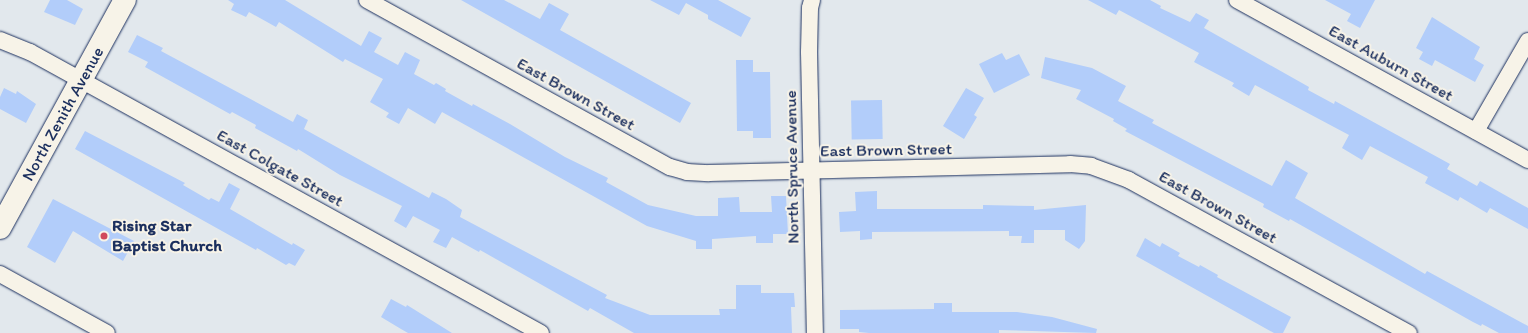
<!DOCTYPE html>
<html>
<head>
<meta charset="utf-8">
<style>
	body { margin:0 }
	#map { position:relative; width:1528px; height:333px; overflow:hidden; background:#e2e8ed; font-family:Itim,sans-serif }
	div>[style] { position:absolute }
	.building>* { inset:0; background:#b2cdfa; transform-origin:0 0 }
	.roads { filter:drop-shadow(0 0 1px #1b2f5e) drop-shadow(0 0 1px #1b2f5e) }
	.street>* { height:16px; margin:-8px; padding:0 8px; transform-origin:8px; border-radius:8px; background:#f7f3e8 }
	.secondary>* { height:22px; margin:-11px; padding:0 11px; transform-origin:11px; border-radius:11px; background:#f7f3e8 }
	.dots>* { width:11px; height:11px; translate:-50% -50%; box-sizing:border-box; border:2px solid #f7f3e8; border-radius:50% }
	span { translate:-50% -50%; white-space:nowrap; text-align:center; line-height:1.15; -webkit-text-stroke:4px #f7f3e8; paint-order:stroke }
	.street-label { font-size:17px; color:#1b2f5e }
	.poi-label { font-size:17px; color:#1b2f5e; font-weight:700 }
	.left { translate:0 -50%; text-align:left }
</style>
</head>
<body>
<div id="map">
	<div class="building">
		<div style="clip-path:polygon(50px 0,67px 0,83px 9px,75px 25px,44px 12px)"></div>
		<div style="clip-path:polygon(228px 0,285px 0,361px 46px,369px 31px,382px 38px,374px 52px,398px 65px,405px 52px,420px 60px,414px 74px,434px 85px,436px 83px,446px 89px,445px 91px,472px 106px,473px 104px,510px 124px,565px 157px,608px 178px,606px 182px,648px 205px,696px 216px,718px 216px,718px 198px,739px 197px,740px 212px,772px 212px,771px 196px,786px 196px,788px 234px,773px 234px,773px 243px,756px 243px,756px 236px,712px 239px,712px 249px,696px 249px,696px 241px,647px 226px,442px 112px,435px 124px,408px 108px,399px 124px,386px 117px,389px 113px,370px 102px,383px 79px,345px 59px,343px 62px,279px 22px,276px 27px,249px 12px,246px 17px,231px 10px,234px 4px)"></div>
		<div style="clip-path:polygon(461px 0,504px 0,540px 19px,549px 3px,569px 14px,560px 30px,691px 103px,680px 123px)"></div>
		<div style="clip-path:polygon(650px 0,718px 0,751px 18px,741px 37px,708px 19px,708px 15px,686px 3px,679px 15px)"></div>
		<div style="clip-path:polygon(1088px 0,1150px 0,1161px 6px,1160px 8px,1190px 22px,1196px 13px,1209px 20px,1204px 28px,1309px 87px,1308px 90px,1334px 104px,1335px 101px,1450px 164px,1447px 169px,1477px 186px,1480px 181px,1528px 208px,1528px 229px,1490px 208px,1487px 213px,1460px 197px,1458px 201px,1425px 183px,1428px 177px,1370px 146px,1362px 160px,1342px 148px,1349px 135px,1255px 85px,1249px 96px,1232px 86px,1234px 83px,1194px 62px,1199px 53px,1119px 10px,1116px 15px)"></div>
		<div style="clip-path:polygon(1325px 0,1375px 0,1360px 28px,1347px 21px,1351px 14px)"></div>
		<div style="clip-path:polygon(1432px 17px,1480px 47px,1474px 59px,1484px 65px,1475px 82px,1435px 60px,1432px 66px,1419px 59px,1423px 52px,1416px 48px)"></div>
		<div style="clip-path:polygon(137px 35px,163px 48px,161px 51px,293px 122px,297px 114px,308px 120px,304px 129px,429px 198px,432px 192px,446px 199px,462px 210px,460px 217px,607px 295px,605px 298px,650px 315px,720px 315px,719px 309px,736px 309px,736px 285px,761px 285px,761px 293px,794px 293px,795px 307px,791px 307px,792px 333px,634px 333px,590px 308px,588px 311px,480px 250px,479px 252px,452px 237px,446px 248px,433px 242px,440px 230px,413px 216px,406px 228px,394px 221px,402px 206px,340px 175px,298px 149px,297px 151px,255px 128px,256px 125px,232px 112px,230px 114px,145px 67px,148px 62px,128px 52px)"></div>
		<div style="clip-path:polygon(1002px 53px,1006px 60px,1019px 54px,1030px 75px,994px 93px,979px 64px)"></div>
		<div style="clip-path:polygon(1045px 57px,1092px 68px,1126px 86px,1118px 101px,1154px 120px,1152px 123px,1272px 186px,1286px 160px,1308px 173px,1295px 198px,1425px 274px,1427px 271px,1528px 326px,1528px 333px,1499px 333px,1482px 324px,1481px 326px,1473px 322px,1290px 219px,1289px 221px,1263px 207px,1264px 204px,1125px 131px,1127px 129px,1113px 121px,1114px 119px,1076px 99px,1081px 90px,1041px 78px)"></div>
		<div style="clip-path:polygon(736px 60px,753px 60px,753px 72px,770px 72px,771px 138px,753px 138px,753px 131px,737px 131px)"></div>
		<div style="clip-path:polygon(4px 88px,16px 94px,17px 91px,36px 104px,26px 123px,0 109px,0 97px)"></div>
		<div style="clip-path:polygon(966px 88px,984px 98px,974px 115px,977px 117px,964px 139px,943px 126px)"></div>
		<div style="left:882px;top:100px;width:39px;height:31px;rotate:89deg"></div>
		<div style="clip-path:polygon(85px 131px,185px 183px,183px 185px,209px 200px,211px 198px,219px 202px,229px 183px,240px 189px,230px 209px,292px 245px,293px 243px,305px 250px,295px 266px,289px 263px,286px 265px,257px 248px,256px 250px,75px 149px)"></div>
		<div style="clip-path:polygon(877px 191px,877px 209px,983px 209px,983px 205px,1034px 206px,1034px 210px,1086px 205px,1085px 241px,1079px 249px,1065px 240px,1065px 230px,1034px 230px,1034px 243px,1021px 243px,1022px 236px,1009px 236px,1009px 231px,872px 232px,872px 239px,860px 240px,860px 231px,840px 232px,839px 212px,856px 211px,855px 192px)"></div>
		<div style="clip-path:polygon(53px 199px,134px 241px,123px 261px,73px 231px,55px 263px,27px 247px)"></div>
		<div style="clip-path:polygon(1145px 238px,1160px 247px,1162px 243px,1180px 253px,1178px 256px,1199px 267px,1200px 265px,1218px 275px,1217px 277px,1291px 317px,1283px 333px,1274px 333px,1136px 256px)"></div>
		<div style="clip-path:polygon(391px 299px,406px 307px,407px 305px,452px 333px,408px 333px,401px 329px,381px 317px)"></div>
		<div style="clip-path:polygon(934px 303px,952px 303px,952px 312px,1017px 312px,1052px 317px,1097px 329px,1096px 333px,999px 330px,999px 333px,869px 333px,859px 332px,859px 329px,840px 329px,840px 310px,934px 309px)"></div>
	</div>
	<div class="roads">
		<div class="street">
			<div style="left:367px;top:0;width:346px;rotate:28.9deg"></div>
			<div style="left:670px;top:167px;width:18px;rotate:16deg"></div>
			<div style="left:687px;top:172px;width:22px;rotate:3deg"></div>
			<div style="left:709px;top:173px;width:361px;rotate:-1.4deg"></div>
			<div style="left:1070px;top:164px;width:21px;rotate:5deg"></div>
			<div style="left:1091px;top:166px;width:40px;rotate:20.2deg"></div>
			<div style="left:1129px;top:180px;width:319px;rotate:28.7deg"></div>
			<div style="left:812px;top:0;width:8px;rotate:104deg"></div>
			<div style="left:810px;top:8px;width:44px;rotate:91.3deg"></div>
			<div style="left:809px;top:52px;width:281px;rotate:88.8deg"></div>
			<div style="left:1237px;top:0;width:332px;rotate:28.8deg"></div>
			<div style="left:0;top:40px;width:32px;rotate:22deg"></div>
			<div style="left:30px;top:52px;width:583px;rotate:28.81deg"></div>
			<div style="left:1476px;top:131px;width:104px;rotate:-60deg"></div>
			<div style="left:0;top:274px;width:122px;rotate:28.9deg"></div>
		</div>
		<div class="secondary">
			<div style="left:0;top:228px;width:260px;rotate:-61.3deg"></div>
		</div>
	</div>
	<div class="dots">
		<div style="left:104px;top:236px;background:#d1495b"></div>
	</div>
	<div class="street-label">
		<span style="left:1391px;top:63px;rotate:29deg">East Auburn Street</span>
		<span style="left:576px;top:94px;rotate:29deg">East Brown Street</span>
		<span style="left:63px;top:114px;rotate:-61deg">North Zenith Avenue</span>
		<span style="left:886px;top:150px;rotate:-1deg">East Brown Street</span>
		<span style="left:792px;top:167px;rotate:-91deg">North Spruce Avenue</span>
		<span style="left:280px;top:168px;rotate:29deg">East Colgate Street</span>
		<span style="left:1218px;top:207px;rotate:29deg">East Brown Street</span>
	</div>
	<div class="poi-label">
		<span class="left" style="left:112px;top:236px">Rising Star<br>Baptist Church</span>
	</div>
</div>
</body>
</html>
